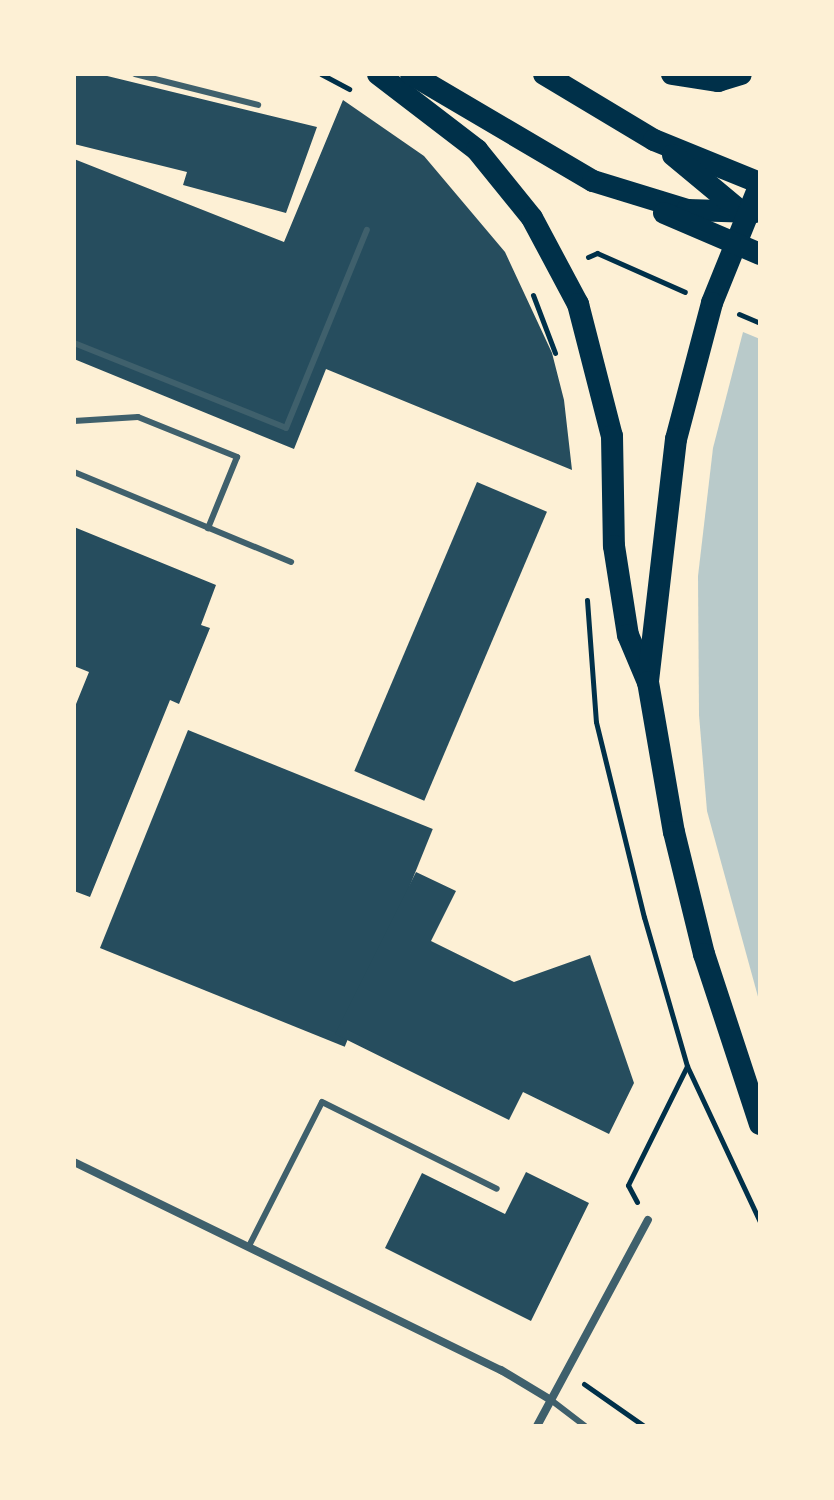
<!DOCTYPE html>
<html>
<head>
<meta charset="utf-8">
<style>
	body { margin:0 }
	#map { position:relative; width:834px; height:1500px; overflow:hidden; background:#fdf0d5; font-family:Figtree,sans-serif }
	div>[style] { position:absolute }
	.green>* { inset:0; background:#b9caca }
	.building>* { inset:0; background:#264d5e; transform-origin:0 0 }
	.path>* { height:5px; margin:-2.5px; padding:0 2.5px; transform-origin:2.5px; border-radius:2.5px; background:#003049 }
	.service>* { height:6px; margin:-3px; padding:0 3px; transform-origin:3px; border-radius:3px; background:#3f606c }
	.minor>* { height:8px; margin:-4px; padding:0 4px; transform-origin:4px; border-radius:4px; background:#3f606c }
	.trunk>* { height:22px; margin:-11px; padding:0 11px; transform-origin:11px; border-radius:11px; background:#003049 }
	span { translate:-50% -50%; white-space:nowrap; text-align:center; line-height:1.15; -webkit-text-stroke:6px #fdf0d5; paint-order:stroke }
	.frame { position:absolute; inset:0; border:76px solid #fdf0d5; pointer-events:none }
</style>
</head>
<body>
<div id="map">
	<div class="green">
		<div style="clip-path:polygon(743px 332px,760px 339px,760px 1004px,707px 811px,699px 715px,698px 576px,713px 448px)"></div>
	</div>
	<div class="building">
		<div style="clip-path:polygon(74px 74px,99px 74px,317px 127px,286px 213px,183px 185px,187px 172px,74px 144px)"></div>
		<div style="clip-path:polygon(343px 100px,424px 156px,505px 252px,552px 353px,564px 400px,572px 470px,326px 369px,294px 449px,74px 359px,74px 159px,284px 242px)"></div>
		<div style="left:477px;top:482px;width:76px;height:314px;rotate:23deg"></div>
		<div style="clip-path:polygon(74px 527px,216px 585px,201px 625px,210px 628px,179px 704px,170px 700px,90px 897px,74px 891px,74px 709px,89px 672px,74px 666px)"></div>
		<div style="left:188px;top:730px;width:264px;height:235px;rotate:22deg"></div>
		<div style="clip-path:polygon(416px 872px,456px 891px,431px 941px,514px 982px,590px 955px,634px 1083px,609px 1134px,523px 1092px,509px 1120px,335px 1034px)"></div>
		<div style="clip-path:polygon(526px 1172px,589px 1203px,531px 1321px,385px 1248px,422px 1173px,505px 1214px)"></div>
	</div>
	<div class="path">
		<div style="left:321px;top:74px;width:32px;rotate:28deg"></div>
		<div style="left:588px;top:257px;width:10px;rotate:-24deg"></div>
		<div style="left:597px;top:253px;width:96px;rotate:23.9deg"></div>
		<div style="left:533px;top:295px;width:62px;rotate:69.2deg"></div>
		<div style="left:739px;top:314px;width:23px;rotate:23deg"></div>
		<div style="left:587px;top:600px;width:122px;rotate:85.8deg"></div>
		<div style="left:596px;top:722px;width:201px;rotate:76.2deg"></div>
		<div style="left:644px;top:917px;width:155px;rotate:73.9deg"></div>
		<div style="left:687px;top:1066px;width:172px;rotate:64.9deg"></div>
		<div style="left:637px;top:1202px;width:19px;rotate:-118deg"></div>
		<div style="left:628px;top:1185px;width:133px;rotate:-63.6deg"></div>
		<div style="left:584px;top:1384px;width:73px;rotate:35deg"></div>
	</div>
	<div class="service">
		<div style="left:135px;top:74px;width:127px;rotate:14.1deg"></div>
		<div style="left:74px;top:343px;width:228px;rotate:21.8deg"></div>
		<div style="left:286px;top:428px;width:214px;rotate:-67.8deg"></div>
		<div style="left:74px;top:421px;width:64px;rotate:-3.6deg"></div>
		<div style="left:138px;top:417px;width:107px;rotate:22deg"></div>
		<div style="left:237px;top:457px;width:77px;rotate:112.2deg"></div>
		<div style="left:74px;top:472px;width:235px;rotate:22.5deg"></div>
		<div style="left:249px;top:1246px;width:161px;rotate:-63.1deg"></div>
		<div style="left:322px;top:1102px;width:195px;rotate:26.4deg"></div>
		<div style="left:551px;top:1400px;width:43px;rotate:37.4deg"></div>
	</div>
	<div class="minor">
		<div style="left:74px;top:1162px;width:475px;rotate:26deg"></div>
		<div style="left:501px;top:1370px;width:58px;rotate:31deg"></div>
		<div style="left:537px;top:1426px;width:234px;rotate:-61.7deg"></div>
	</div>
	<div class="trunk">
		<div style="left:378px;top:74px;width:125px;rotate:37.5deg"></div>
		<div style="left:477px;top:150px;width:87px;rotate:51deg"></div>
		<div style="left:532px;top:218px;width:98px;rotate:61.9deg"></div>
		<div style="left:578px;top:304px;width:136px;rotate:75.6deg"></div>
		<div style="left:612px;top:436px;width:110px;rotate:89deg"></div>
		<div style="left:614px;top:546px;width:90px;rotate:81.1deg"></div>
		<div style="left:628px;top:635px;width:49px;rotate:67.1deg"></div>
		<div style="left:411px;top:74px;width:211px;rotate:30.5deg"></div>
		<div style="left:593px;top:181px;width:98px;rotate:17.1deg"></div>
		<div style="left:687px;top:210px;width:69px;rotate:1.7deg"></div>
		<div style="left:544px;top:74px;width:128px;rotate:31deg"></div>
		<div style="left:654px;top:140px;width:114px;rotate:22.1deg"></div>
		<div style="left:672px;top:74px;width:47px;rotate:8.7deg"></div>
		<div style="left:718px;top:81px;width:24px;rotate:-17deg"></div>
		<div style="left:673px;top:155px;width:94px;rotate:39.8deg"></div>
		<div style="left:760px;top:184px;width:128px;rotate:112deg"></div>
		<div style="left:712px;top:303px;width:141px;rotate:104.8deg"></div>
		<div style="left:676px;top:439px;width:245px;rotate:96.6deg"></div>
		<div style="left:648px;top:682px;width:152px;rotate:80.2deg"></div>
		<div style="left:674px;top:832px;width:126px;rotate:76.2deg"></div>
		<div style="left:704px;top:954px;width:179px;rotate:71.8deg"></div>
		<div style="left:664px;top:213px;width:104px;rotate:23.1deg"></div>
	</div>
	<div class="frame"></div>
</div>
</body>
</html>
